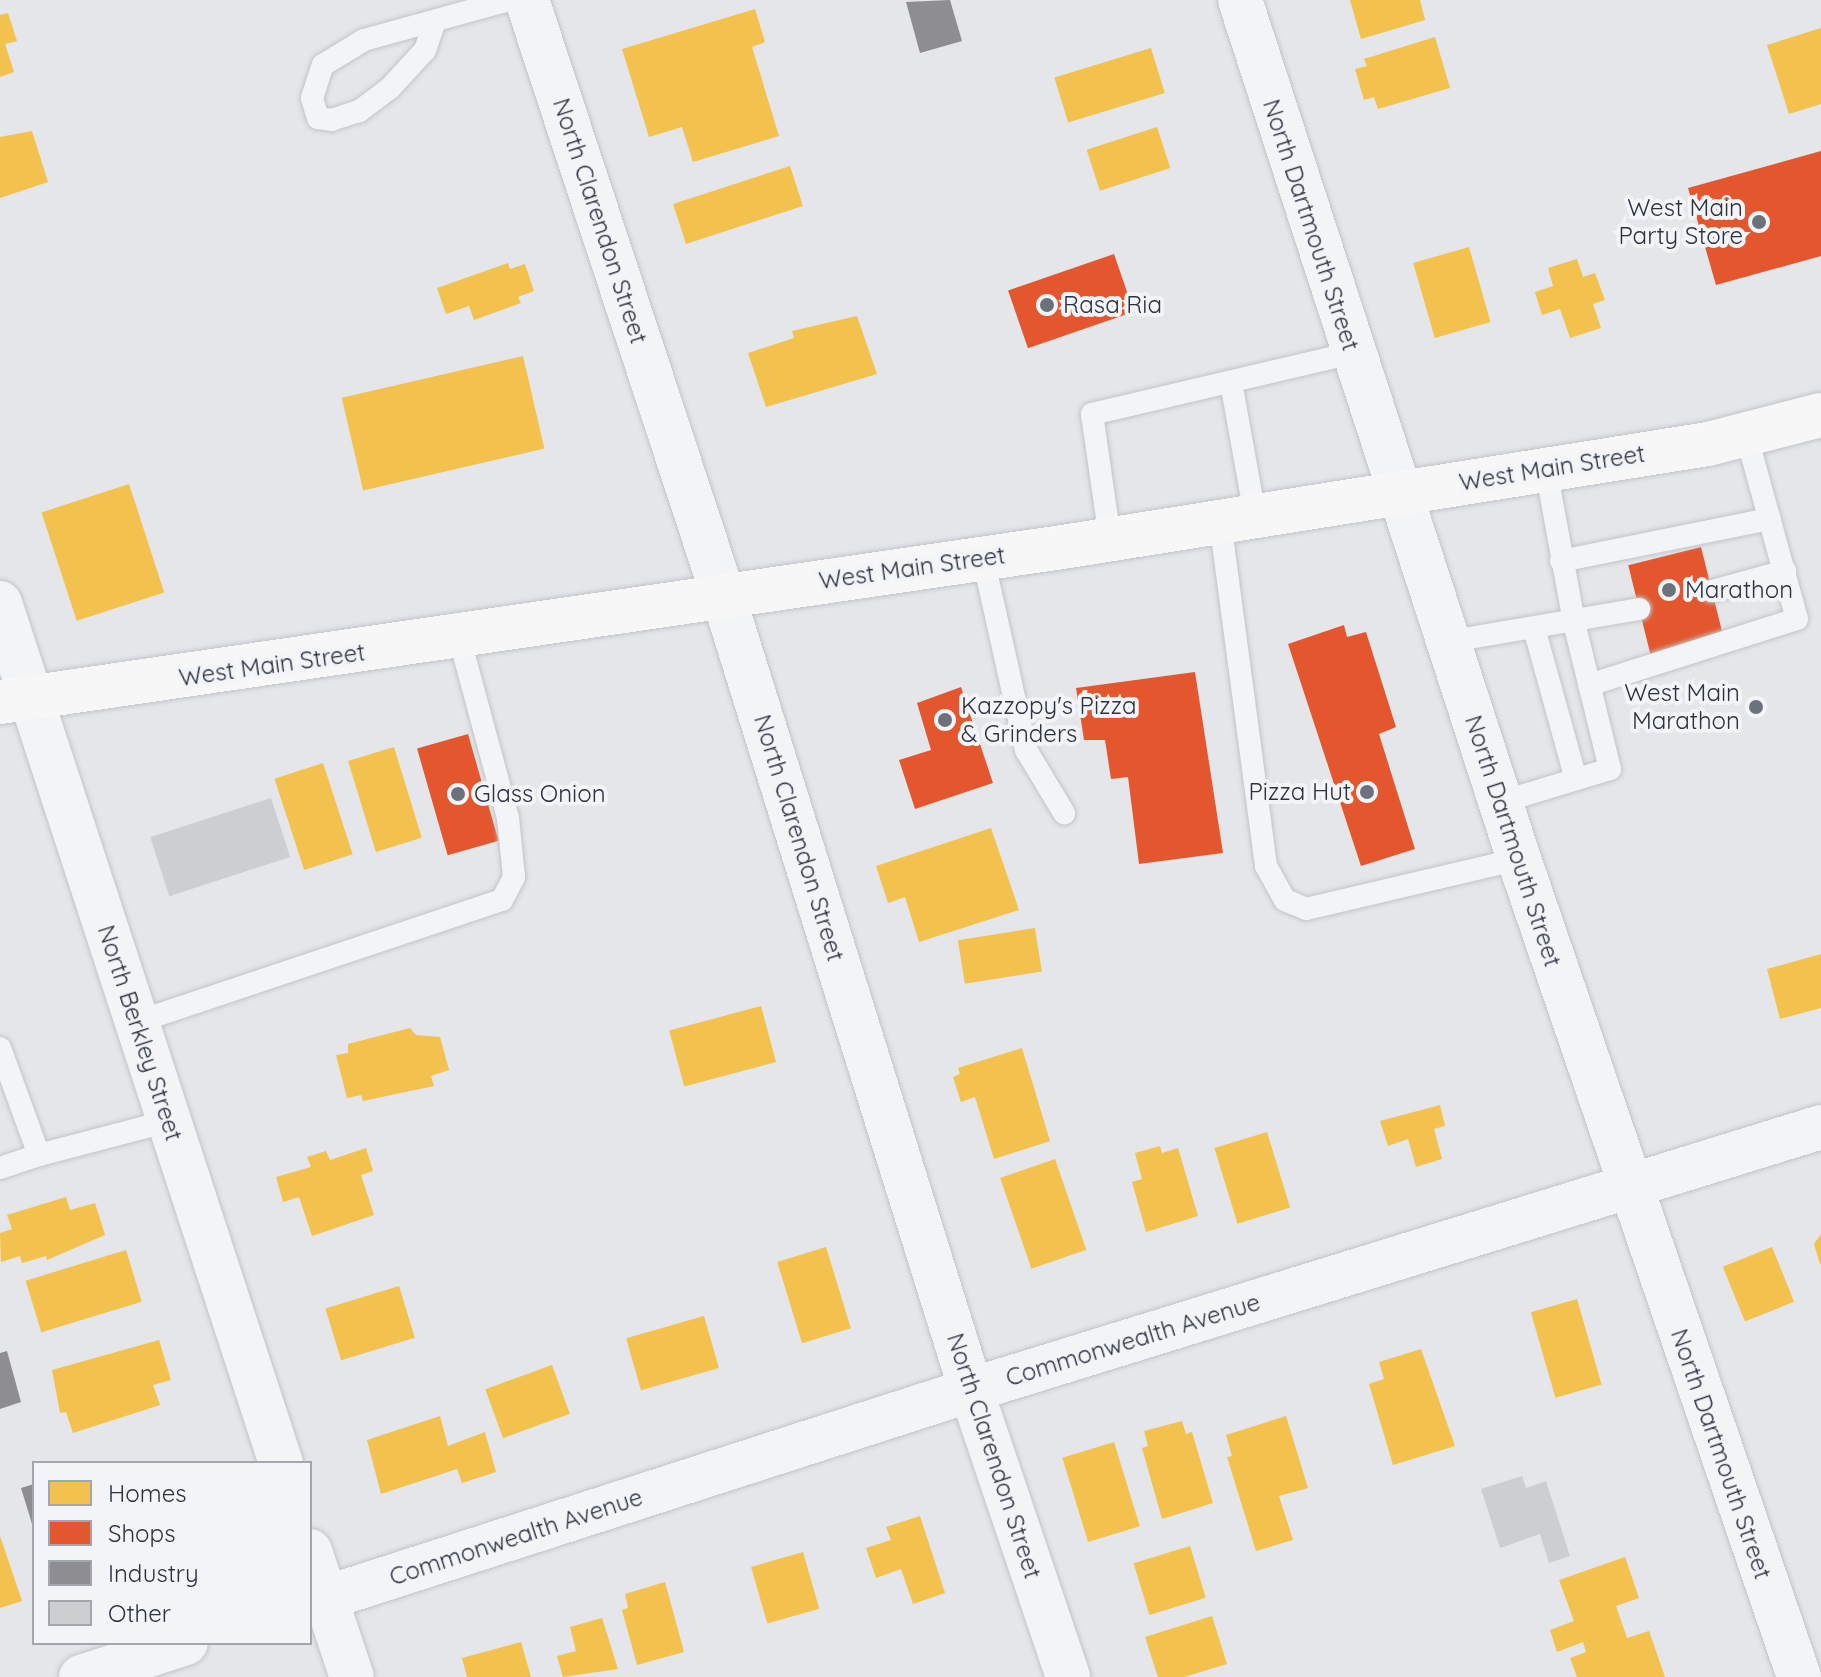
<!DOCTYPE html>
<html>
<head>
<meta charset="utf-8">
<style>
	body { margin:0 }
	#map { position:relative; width:1821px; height:1677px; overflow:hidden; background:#e4e6e9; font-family:Quicksand,sans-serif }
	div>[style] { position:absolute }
	.homes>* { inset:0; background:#f2c14e; transform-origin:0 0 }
	.shops>* { inset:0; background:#e4572e; transform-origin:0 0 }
	.industry>* { inset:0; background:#8d8d92 }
	.building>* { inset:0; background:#ccced1; transform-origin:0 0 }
	.roads { filter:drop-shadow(0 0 2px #c2c4c7) drop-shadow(0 0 2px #c2c4c7) }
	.lane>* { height:22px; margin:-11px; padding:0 11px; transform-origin:11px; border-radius:11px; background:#f3f4f6 }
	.street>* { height:44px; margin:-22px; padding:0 22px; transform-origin:22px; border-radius:22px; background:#f3f4f6 }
	.primary>* { height:44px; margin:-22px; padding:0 22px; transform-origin:22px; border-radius:22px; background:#f7f7f7 }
	.dots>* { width:22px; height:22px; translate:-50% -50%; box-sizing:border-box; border:4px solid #f2f4f7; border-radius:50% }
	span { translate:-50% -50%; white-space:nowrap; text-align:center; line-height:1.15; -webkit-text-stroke:8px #f2f4f7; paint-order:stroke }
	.poi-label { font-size:24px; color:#2b3341 }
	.right { translate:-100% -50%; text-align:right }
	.left { translate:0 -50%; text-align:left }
	.street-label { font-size:24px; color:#2b3341 }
	.legend { position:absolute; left:32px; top:1461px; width:280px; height:184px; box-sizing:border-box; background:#f2f4f7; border:2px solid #a2a7ae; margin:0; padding:10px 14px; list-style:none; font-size:24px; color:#2b3341 }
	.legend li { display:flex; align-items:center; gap:16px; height:40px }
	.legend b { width:40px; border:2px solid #a2a7ae }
</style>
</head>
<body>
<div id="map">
	<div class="homes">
		<div style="clip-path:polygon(1350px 0,1420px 0,1425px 20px,1361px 39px)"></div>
		<div style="clip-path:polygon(755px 9px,765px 42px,752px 47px,779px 136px,693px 162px,682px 127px,649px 137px,622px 49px)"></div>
		<div style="clip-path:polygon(8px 13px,17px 41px,5px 44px,14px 72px,0 77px,0 15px)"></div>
		<div style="clip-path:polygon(1821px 28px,1821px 104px,1789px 114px,1767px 45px)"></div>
		<div style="clip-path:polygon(1435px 37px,1450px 88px,1378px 109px,1374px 97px,1364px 100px,1355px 69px,1367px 66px,1364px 59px)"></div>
		<div style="left:1151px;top:48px;width:47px;height:101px;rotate:73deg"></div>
		<div style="left:1157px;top:127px;width:43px;height:74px;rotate:72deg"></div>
		<div style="clip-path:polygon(32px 131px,48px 182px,0 198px,0 137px)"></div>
		<div style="left:790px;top:166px;width:42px;height:123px;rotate:72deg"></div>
		<div style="left:1469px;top:247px;width:78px;height:58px;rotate:74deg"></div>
		<div style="clip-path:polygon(1577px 259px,1583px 277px,1595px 273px,1605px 300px,1593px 304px,1601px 328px,1570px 338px,1560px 309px,1542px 315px,1535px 292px,1553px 286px,1548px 268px)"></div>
		<div style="clip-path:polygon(508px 263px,510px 269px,525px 264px,534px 291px,518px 297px,521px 303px,474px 320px,469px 306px,446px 314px,437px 288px)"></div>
		<div style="clip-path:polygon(857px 316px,877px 374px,766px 407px,748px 353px,794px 338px,792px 331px)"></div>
		<div style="left:523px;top:356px;width:95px;height:186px;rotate:77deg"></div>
		<div style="left:129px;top:484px;width:114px;height:92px;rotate:72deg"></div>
		<div style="left:394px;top:747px;width:95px;height:48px;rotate:73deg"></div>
		<div style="left:323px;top:763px;width:96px;height:51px;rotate:72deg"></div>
		<div style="clip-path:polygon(991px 828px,1019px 910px,919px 942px,905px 897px,888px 903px,876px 866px)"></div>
		<div style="left:1035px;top:928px;width:44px;height:78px;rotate:81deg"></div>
		<div style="clip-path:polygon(1821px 954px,1821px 1008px,1780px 1019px,1767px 969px)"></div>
		<div style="left:761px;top:1006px;width:58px;height:95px;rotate:75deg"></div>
		<div style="clip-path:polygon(410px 1028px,416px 1035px,440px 1037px,449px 1070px,431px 1076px,434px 1086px,363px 1101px,361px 1095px,347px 1098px,336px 1055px,348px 1053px,348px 1044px)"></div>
		<div style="clip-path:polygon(1022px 1048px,1050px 1141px,994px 1159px,975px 1097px,961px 1102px,953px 1077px,960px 1074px,958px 1068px)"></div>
		<div style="clip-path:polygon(1440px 1105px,1445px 1126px,1434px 1129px,1442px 1159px,1416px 1167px,1408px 1139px,1388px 1146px,1380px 1121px)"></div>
		<div style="left:1267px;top:1132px;width:79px;height:55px;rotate:73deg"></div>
		<div style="clip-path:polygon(1160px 1146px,1162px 1153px,1178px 1148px,1198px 1216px,1146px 1232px,1132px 1182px,1142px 1179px,1135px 1153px)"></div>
		<div style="clip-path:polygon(366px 1148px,373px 1171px,361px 1175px,374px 1215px,312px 1236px,299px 1197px,283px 1202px,276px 1177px,311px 1167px,307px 1157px,326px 1151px,330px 1160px)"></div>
		<div style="left:1055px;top:1159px;width:96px;height:58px;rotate:71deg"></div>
		<div style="clip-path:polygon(66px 1197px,70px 1210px,95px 1203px,105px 1235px,47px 1260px,46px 1256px,22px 1263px,20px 1256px,1px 1262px,0 1233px,12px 1229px,7px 1215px)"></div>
		<div style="clip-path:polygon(1821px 1234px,1821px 1264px,1820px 1264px,1814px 1244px)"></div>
		<div style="left:826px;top:1247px;width:85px;height:51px;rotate:73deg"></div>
		<div style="left:1772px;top:1247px;width:59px;height:53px;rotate:68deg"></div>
		<div style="left:126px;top:1250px;width:54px;height:105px;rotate:73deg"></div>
		<div style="left:399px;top:1286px;width:54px;height:77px;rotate:73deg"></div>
		<div style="left:1577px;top:1299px;width:89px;height:48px;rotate:74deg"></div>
		<div style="left:704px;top:1316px;width:54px;height:81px;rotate:74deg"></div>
		<div style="clip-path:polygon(159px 1340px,171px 1380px,153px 1385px,160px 1405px,73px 1433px,66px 1412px,60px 1413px,52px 1370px)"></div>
		<div style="clip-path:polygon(1421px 1349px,1455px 1446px,1393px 1465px,1369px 1384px,1384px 1379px,1379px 1362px)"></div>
		<div style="left:552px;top:1365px;width:52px;height:71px;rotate:70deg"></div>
		<div style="clip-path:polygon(440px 1416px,448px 1446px,485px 1432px,496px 1472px,462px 1483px,457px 1469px,381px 1494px,367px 1440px)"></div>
		<div style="clip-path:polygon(1286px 1416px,1308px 1488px,1279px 1496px,1293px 1540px,1256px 1551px,1227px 1457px,1232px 1456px,1226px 1435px)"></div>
		<div style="clip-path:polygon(1182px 1421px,1186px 1434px,1192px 1432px,1213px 1503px,1162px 1519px,1142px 1448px,1148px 1446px,1144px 1431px)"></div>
		<div style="left:1114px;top:1442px;width:88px;height:54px;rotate:73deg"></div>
		<div style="clip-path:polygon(920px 1516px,945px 1593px,913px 1604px,901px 1569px,876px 1578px,866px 1548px,891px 1540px,886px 1527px)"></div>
		<div style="clip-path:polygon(0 1536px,22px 1601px,0 1608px)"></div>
		<div style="left:1190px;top:1546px;width:54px;height:59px;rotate:73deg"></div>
		<div style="left:803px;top:1552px;width:59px;height:54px;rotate:74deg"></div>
		<div style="clip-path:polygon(1625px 1557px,1639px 1598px,1616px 1606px,1627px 1638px,1649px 1631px,1665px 1677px,1577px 1677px,1570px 1658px,1586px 1652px,1583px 1642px,1557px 1652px,1550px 1630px,1574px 1621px,1559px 1580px)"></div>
		<div style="clip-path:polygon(665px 1582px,684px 1652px,637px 1665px,622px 1610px,628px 1608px,625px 1594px)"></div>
		<div style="clip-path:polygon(1212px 1616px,1227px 1664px,1184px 1677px,1158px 1677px,1145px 1637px)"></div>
		<div style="clip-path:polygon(602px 1618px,618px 1669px,563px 1677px,557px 1656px,576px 1651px,570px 1627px)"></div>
		<div style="clip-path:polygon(521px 1642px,531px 1677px,467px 1677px,462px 1658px)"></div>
	</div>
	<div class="shops">
		<div style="clip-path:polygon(1821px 151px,1821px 256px,1716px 285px,1688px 188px)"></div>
		<div style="left:1114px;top:254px;width:61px;height:112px;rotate:71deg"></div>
		<div style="left:1701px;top:547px;width:92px;height:75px;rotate:76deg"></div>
		<div style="clip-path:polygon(1344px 625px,1347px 637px,1366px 632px,1396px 727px,1379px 734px,1415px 849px,1361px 866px,1288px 644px)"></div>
		<div style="clip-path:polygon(1195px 672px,1223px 853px,1139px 864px,1128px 777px,1111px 779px,1105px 740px,1084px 740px,1076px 688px)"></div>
		<div style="clip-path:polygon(961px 687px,993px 783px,915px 809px,899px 760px,931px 750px,917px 703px)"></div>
		<div style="left:468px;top:734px;width:111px;height:53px;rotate:74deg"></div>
	</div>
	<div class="industry">
		<div style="clip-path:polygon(950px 0,962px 41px,920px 53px,906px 2px)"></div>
		<div style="clip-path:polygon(7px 1351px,21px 1402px,0 1409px,0 1353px)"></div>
		<div style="clip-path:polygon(34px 1484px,34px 1527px,33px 1527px,21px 1488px)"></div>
	</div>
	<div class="building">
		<div style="left:271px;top:798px;width:62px;height:127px;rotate:72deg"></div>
		<div style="clip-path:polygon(1522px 1476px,1526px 1488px,1546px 1481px,1570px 1556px,1549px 1563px,1540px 1534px,1500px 1548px,1481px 1489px)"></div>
	</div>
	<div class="roads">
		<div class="lane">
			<div style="left:434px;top:24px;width:28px;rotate:109deg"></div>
			<div style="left:425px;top:50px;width:52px;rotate:132.6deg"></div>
			<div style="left:390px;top:88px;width:39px;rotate:143deg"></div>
			<div style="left:359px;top:111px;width:28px;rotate:162deg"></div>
			<div style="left:332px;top:120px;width:14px;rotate:-172deg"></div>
			<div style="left:318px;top:118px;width:21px;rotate:-107deg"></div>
			<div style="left:312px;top:98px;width:35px;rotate:-72deg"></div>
			<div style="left:323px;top:65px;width:48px;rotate:-31.4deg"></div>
			<div style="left:364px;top:40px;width:150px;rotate:-15.4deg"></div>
			<div style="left:1231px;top:382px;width:135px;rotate:79.8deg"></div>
			<div style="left:1220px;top:521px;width:348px;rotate:82.4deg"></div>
			<div style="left:1266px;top:866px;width:39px;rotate:61deg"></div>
			<div style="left:1285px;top:900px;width:23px;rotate:23deg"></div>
			<div style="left:1306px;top:909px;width:219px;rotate:-13.2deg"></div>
			<div style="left:1110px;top:539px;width:126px;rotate:-98.2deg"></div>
			<div style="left:1092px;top:414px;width:267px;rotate:-13.2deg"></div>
			<div style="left:983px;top:558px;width:197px;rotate:77.4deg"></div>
			<div style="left:1026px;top:750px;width:74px;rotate:58.9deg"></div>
			<div style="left:1561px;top:561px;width:213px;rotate:-11.4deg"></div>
			<div style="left:1712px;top:591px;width:76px;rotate:-15.3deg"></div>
			<div style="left:1534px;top:628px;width:157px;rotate:74.5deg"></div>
			<div style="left:1446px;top:642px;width:196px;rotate:-9.7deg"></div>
			<div style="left:1589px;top:685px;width:218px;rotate:-17.6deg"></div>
			<div style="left:1797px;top:619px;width:192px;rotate:-105.4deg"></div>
			<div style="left:1501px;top:802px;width:114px;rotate:-16.8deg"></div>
			<div style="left:1610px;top:769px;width:151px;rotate:-103.8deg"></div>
			<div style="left:1574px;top:622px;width:156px;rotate:-100.4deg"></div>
			<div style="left:137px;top:1022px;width:385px;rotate:-18.5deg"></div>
			<div style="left:502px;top:900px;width:26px;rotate:-62deg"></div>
			<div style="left:514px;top:877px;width:59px;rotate:-95.8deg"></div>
			<div style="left:508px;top:818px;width:188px;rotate:-105.1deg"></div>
			<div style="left:0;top:1048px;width:114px;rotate:70deg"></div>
			<div style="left:39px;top:1155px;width:134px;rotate:-14.7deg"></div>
			<div style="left:0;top:1168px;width:41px;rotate:-18.4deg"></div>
		</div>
		<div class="street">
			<div style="left:527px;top:0;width:626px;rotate:71.77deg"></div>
			<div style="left:723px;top:595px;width:833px;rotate:72.67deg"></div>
			<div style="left:971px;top:1390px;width:303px;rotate:71.3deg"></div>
			<div style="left:1240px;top:0;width:903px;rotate:72.01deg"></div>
			<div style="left:1519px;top:859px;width:865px;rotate:71.1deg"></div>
			<div style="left:0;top:603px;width:905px;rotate:71.91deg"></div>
			<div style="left:310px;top:1551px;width:133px;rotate:71.6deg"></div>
			<div style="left:310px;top:1603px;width:694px;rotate:-17.86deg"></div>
			<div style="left:971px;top:1390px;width:890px;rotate:-17.19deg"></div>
			<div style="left:81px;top:1677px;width:110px;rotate:-17.9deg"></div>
		</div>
		<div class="primary">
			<div style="left:0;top:702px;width:1080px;rotate:-8.3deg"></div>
			<div style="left:1069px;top:546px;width:647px;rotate:-9.07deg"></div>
			<div style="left:1708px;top:444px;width:117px;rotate:-14.4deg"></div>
		</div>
	</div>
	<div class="dots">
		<div style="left:1759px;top:222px;background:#6c727c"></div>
		<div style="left:1047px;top:305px;background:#6c727c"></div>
		<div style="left:1669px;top:590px;background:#6c727c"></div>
		<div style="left:1756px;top:707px;background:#6c727c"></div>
		<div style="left:945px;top:720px;background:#6c727c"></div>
		<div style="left:1367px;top:792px;background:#6c727c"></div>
		<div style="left:458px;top:794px;background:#6c727c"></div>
	</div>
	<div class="poi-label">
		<span class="right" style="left:1743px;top:222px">West Main<br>Party Store</span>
		<span class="left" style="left:1063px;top:305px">Rasa Ria</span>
		<span class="left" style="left:1685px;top:590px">Marathon</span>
		<span class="right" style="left:1740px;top:707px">West Main<br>Marathon</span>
		<span class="left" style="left:961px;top:720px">Kazzopy's Pizza<br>&amp; Grinders</span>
		<span class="right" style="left:1351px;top:792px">Pizza Hut</span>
		<span class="left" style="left:474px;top:794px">Glass Onion</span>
	</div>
	<div class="street-label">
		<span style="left:600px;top:221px;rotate:72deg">North Clarendon Street</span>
		<span style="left:1311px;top:225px;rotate:72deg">North Dartmouth Street</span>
		<span style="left:1552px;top:468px;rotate:-9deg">West Main Street</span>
		<span style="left:912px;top:568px;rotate:-8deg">West Main Street</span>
		<span style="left:272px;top:665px;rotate:-8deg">West Main Street</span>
		<span style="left:799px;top:838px;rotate:73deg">North Clarendon Street</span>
		<span style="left:1513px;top:841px;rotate:72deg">North Dartmouth Street</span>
		<span style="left:140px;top:1033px;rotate:72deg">North Berkley Street</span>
		<span style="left:1133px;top:1340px;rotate:-17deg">Commonwealth Avenue</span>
		<span style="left:1721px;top:1454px;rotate:71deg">North Dartmouth Street</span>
		<span style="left:994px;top:1456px;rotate:72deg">North Clarendon Street</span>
		<span style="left:516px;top:1537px;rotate:-18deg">Commonwealth Avenue</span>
	</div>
	<ul class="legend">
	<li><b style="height:22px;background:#f2c14e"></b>Homes</li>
	<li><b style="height:22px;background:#e4572e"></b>Shops</li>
	<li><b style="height:22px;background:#8d8d92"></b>Industry</li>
	<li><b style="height:22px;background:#ccced1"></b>Other</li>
	</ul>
</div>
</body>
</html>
